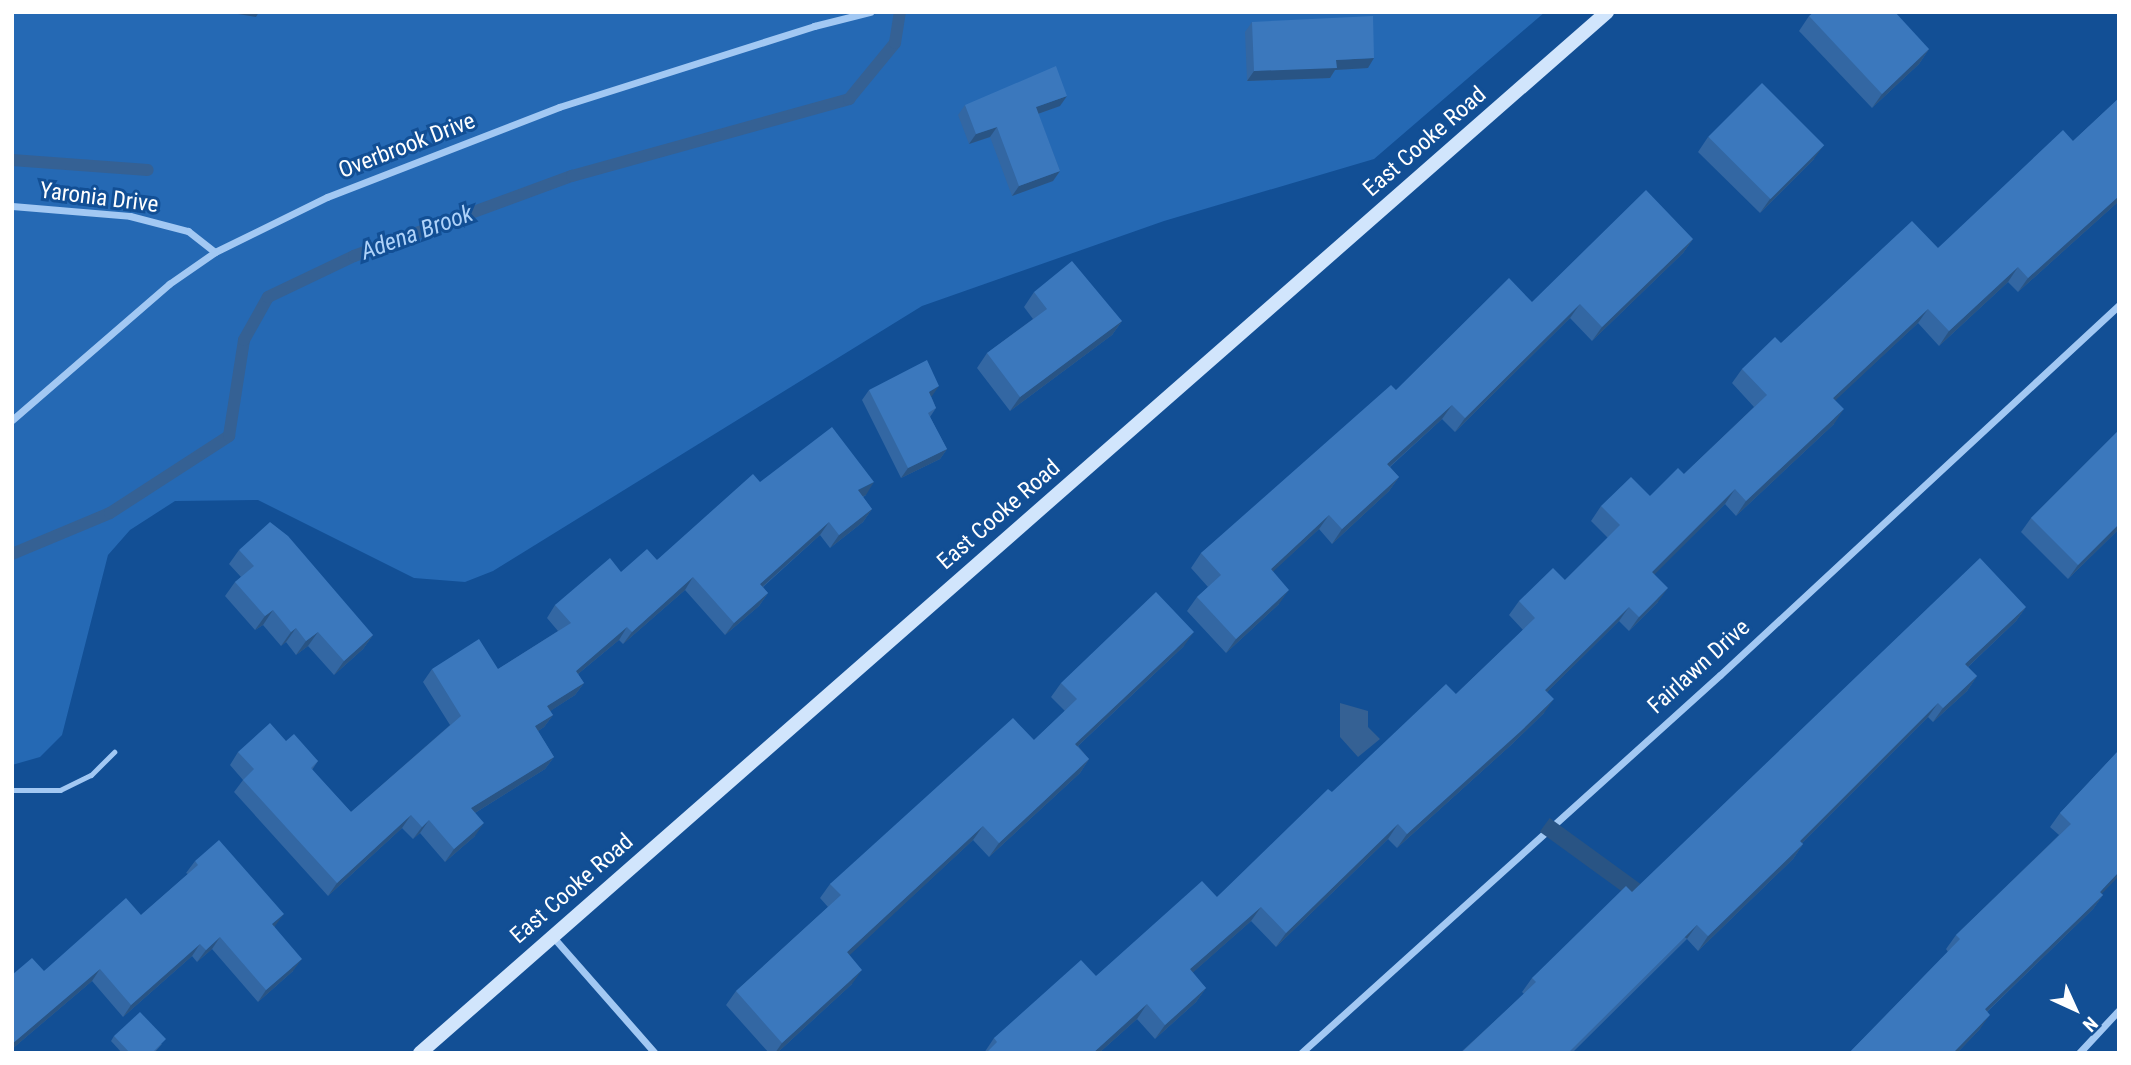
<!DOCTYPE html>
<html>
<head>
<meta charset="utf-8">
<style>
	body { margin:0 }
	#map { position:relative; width:2131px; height:1065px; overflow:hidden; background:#124f95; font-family:"Roboto Condensed",sans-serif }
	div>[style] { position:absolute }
	.green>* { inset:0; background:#2569b4 }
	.water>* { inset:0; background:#356194 }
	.stream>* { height:12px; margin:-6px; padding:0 6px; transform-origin:6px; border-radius:6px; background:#356194 }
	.service>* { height:5px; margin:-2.5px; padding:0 2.5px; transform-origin:2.5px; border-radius:2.5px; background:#a2c8f3 }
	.minor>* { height:7px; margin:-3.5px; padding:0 3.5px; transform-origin:3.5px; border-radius:3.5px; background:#a2c8f3 }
	.secondary>* { height:14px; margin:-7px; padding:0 7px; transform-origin:7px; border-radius:7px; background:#d1e5fc }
	.wall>* { inset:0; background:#3367a3 }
	.shaded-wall>* { inset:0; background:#295484; transform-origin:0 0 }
	.building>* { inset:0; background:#3b78bd; transform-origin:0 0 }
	span { translate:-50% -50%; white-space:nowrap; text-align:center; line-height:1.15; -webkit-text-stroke:6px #124f95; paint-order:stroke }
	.street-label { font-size:23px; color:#fff }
	.water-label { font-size:24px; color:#aed2f9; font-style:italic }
	.frame { position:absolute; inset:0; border:14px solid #fff; pointer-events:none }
	.north { position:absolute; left:2040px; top:974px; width:70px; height:70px; -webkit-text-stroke:5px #124f95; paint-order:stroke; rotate:135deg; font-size:19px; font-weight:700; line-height:28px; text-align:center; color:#fff }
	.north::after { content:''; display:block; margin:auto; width:24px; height:32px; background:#fff; clip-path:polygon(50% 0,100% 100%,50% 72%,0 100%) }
</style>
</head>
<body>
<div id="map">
	<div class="green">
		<div style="clip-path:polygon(12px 12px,1545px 12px,1374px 159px,1164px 221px,922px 306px,493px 571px,465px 582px,414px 578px,258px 500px,175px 501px,130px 530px,108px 555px,62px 735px,40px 757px,12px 765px)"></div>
	</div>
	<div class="water">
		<div style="clip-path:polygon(1340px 703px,1368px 711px,1368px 727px,1380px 739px,1358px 757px,1340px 737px)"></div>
	</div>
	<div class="stream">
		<div style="left:12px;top:160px;width:136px;rotate:4.2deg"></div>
		<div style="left:12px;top:554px;width:106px;rotate:-22.7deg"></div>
		<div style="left:110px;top:513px;width:142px;rotate:-32.9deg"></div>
		<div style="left:229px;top:436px;width:97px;rotate:-81.1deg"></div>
		<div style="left:244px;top:340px;width:49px;rotate:-60.8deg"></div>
		<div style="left:268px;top:297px;width:95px;rotate:-25.5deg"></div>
		<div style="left:354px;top:256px;width:232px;rotate:-20.2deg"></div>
		<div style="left:572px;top:176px;width:288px;rotate:-15.5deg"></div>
		<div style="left:849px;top:99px;width:72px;rotate:-50.6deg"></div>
		<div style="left:895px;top:43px;width:31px;rotate:-81deg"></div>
	</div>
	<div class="service">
		<div style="left:12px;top:790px;width:48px"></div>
		<div style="left:60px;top:790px;width:34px;rotate:-26deg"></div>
		<div style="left:91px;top:775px;width:33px;rotate:-45deg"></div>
	</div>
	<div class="minor">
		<div style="left:12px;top:206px;width:118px;rotate:4.8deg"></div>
		<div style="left:130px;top:216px;width:60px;rotate:14.5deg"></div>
		<div style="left:188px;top:231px;width:34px;rotate:38deg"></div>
		<div style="left:12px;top:420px;width:208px;rotate:-40.9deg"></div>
		<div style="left:169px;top:284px;width:56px;rotate:-34.8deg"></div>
		<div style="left:215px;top:252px;width:125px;rotate:-26.2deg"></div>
		<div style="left:327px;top:197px;width:249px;rotate:-21.2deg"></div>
		<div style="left:559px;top:107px;width:268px;rotate:-17.6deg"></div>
		<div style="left:814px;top:26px;width:58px;rotate:-14deg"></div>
		<div style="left:553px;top:937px;width:154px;rotate:48.7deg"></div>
		<div style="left:1301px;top:1053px;width:564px;rotate:-42.06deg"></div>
		<div style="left:1720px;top:675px;width:544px;rotate:-42.84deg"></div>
		<div style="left:2079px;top:1053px;width:59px;rotate:-47.1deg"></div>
	</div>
	<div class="secondary">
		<div style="left:420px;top:1053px;width:1579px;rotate:-41.25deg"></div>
	</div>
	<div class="wall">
		<div style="clip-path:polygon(1809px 16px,1929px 49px,1919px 64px,1872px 108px,1799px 31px)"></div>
		<div style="clip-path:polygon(1252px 22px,1368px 68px,1335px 70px,1330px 78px,1247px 81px,1245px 32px)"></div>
		<div style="clip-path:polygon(2119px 98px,2119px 201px,2018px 292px,2008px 282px,1939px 346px,1918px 323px,1835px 400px,1834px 424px,1736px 516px,1725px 504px,1654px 574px,1658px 602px,1629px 631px,1619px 621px,1547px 692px,1544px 713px,1511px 745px,1397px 848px,1388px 839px,1276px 947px,1251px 921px,1192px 973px,1206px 988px,1196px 1002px,1155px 1039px,1137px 1019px,1099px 1053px,984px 1053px,994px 1038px,1096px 976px,1217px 897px,1332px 792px,1456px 694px,1523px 630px,1509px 615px,1519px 601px,1565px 580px,1608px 538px,1591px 521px,1601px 506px,1650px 496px,1684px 474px,1754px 407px,1732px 383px,1742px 369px,1781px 343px,1938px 248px,2073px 141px)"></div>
		<div style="clip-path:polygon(965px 105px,1060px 106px,1038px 114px,1060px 171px,1053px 181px,1012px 196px,990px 137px,969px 144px,958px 115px)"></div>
		<div style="clip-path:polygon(1708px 137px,1814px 159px,1760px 213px,1698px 152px)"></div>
		<div style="clip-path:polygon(1693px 239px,1683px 253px,1592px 341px,1570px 318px,1455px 432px,1442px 419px,1390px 467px,1399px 477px,1389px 491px,1332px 544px,1319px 529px,1273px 571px,1279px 604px,1226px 653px,1187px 611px,1197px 597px,1208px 587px,1191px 568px,1201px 553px,1396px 390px,1532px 302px)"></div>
		<div style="clip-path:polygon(1034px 292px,1122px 321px,1112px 335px,1010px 411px,977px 368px,987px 353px,1033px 319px,1024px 307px)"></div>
		<div style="clip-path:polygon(869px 390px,932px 396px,931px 396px,936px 408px,930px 417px,947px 449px,940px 459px,901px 478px,862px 400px)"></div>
		<div style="clip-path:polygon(2119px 430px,2119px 529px,2068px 579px,2021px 532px,2031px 518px)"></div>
		<div style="clip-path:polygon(760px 482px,866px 495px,863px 497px,872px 509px,863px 522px,830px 548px,820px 535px,763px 587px,768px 593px,759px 606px,725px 635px,685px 590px,623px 644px,619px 640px,578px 674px,584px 683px,575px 695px,550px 711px,553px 715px,544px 727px,538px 731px,554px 757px,545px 769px,475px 813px,475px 836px,445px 862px,420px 833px,413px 839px,402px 828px,328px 896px,234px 792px,243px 780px,230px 765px,238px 752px,286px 741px,318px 761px,312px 770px,351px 812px,450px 725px,423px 682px,432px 669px,498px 669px,558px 631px,547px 618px,555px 605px,621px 572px,657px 560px)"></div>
		<div style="clip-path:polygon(239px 550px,373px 635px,363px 649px,334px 675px,308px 646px,296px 655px,286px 642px,281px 646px,263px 625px,255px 630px,225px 596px,235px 582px,241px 577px,229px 564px)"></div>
		<div style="clip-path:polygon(2026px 607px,2016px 621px,1968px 667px,1977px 676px,1967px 691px,1933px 722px,1928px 717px,1802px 843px,1803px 844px,1793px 859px,1698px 951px,1687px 939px,1572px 1053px,1460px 1053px,1524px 994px,1522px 992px,1532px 978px,1632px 892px)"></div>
		<div style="clip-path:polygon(1184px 646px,1078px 746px,1089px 759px,1080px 773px,989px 857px,973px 840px,849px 955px,852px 984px,777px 1053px,769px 1053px,726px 1005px,736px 991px,828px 907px,820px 898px,830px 884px,1034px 740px,1065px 711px,1051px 697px,1061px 683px)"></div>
		<div style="clip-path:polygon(2119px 750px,2102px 894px,2103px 895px,2093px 909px,1987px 1012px,1980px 1029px,1957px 1053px,1849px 1053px,1948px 952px,1946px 949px,1956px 935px,2059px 835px,2050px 827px,2060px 813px)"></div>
		<div style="clip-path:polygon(195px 861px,275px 926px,274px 927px,293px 971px,258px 1002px,212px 949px,197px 962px,192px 956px,123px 1017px,92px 981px,12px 1049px,44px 971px,141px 915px,188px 874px,186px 873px)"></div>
		<div style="clip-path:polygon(114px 1036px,162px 1044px,154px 1053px,122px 1053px,111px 1041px)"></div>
	</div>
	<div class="shaded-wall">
		<div style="clip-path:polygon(226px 12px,259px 12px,256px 17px)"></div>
		<div style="clip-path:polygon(1929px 49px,1919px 64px,1872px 108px,1882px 94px)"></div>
		<div style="clip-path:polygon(1374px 58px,1368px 68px,1335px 70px,1330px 78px,1247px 81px,1254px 71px,1336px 60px)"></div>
		<div style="clip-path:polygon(1067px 96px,1060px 106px,1029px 117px,1036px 107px)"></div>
		<div style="clip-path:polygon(997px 127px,990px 137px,969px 144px,976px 134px)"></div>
		<div style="clip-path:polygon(1824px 145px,1814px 159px,1760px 213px,1770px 199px)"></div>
		<div style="clip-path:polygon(1060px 171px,1053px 181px,1012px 196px,1019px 186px)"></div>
		<div style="clip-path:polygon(2119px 196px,2119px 201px,2018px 292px,2028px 278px)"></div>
		<div style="clip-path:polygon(1693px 239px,1683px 253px,1592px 341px,1602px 327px)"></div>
		<div style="clip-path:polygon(2018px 267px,2008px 282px,1939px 346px,1949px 331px)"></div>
		<div style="clip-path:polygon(1580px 304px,1570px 318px,1455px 432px,1465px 418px)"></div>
		<div style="clip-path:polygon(1928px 309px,1918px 323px,1823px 412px,1833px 398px)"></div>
		<div style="clip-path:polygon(1122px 321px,1112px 335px,1010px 411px,1020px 397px)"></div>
		<div style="clip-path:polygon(939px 386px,932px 396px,922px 402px,929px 392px)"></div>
		<div style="clip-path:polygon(1452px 405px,1442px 419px,1377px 478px,1387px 464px)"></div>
		<div style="clip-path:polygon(1844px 409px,1834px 424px,1736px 516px,1746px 501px)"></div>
		<div style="clip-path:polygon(947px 449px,940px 459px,901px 478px,908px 468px)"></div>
		<div style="clip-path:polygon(1399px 477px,1389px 491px,1332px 544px,1342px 529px)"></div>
		<div style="clip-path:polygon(874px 482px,866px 495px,849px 503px,858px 490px)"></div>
		<div style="clip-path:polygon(1735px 489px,1725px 504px,1642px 587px,1652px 572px)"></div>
		<div style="clip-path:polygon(872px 509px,863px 522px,830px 548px,839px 535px)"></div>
		<div style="clip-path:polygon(1329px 515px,1319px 529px,1261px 583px,1271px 569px)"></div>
		<div style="clip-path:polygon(829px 522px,820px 535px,751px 597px,760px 584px)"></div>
		<div style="clip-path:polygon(2119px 524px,2119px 529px,2068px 579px,2078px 565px)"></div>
		<div style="clip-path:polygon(693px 577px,685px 590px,623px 644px,632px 632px)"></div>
		<div style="clip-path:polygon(1668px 588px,1658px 602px,1629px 631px,1639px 617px)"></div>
		<div style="clip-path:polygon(1289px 590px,1279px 604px,1226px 653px,1236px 639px)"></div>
		<div style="clip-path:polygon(768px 593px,759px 606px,725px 635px,734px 623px)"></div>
		<div style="clip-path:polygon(1629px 607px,1619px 621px,1535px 704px,1545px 690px)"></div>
		<div style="clip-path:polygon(2026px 607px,2016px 621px,1955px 679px,1965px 664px)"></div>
		<div style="clip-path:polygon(273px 610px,263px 625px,255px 630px,265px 616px)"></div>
		<div style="clip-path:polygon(627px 627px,619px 640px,567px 683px,576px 671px)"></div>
		<div style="clip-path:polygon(296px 628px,286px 642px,281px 646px,291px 632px)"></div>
		<div style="clip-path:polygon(318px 632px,308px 646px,296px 655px,306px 641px)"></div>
		<div style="clip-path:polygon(1194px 632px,1184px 646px,1065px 758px,1075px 744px)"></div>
		<div style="clip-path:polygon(373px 635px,363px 649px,334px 675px,344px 661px)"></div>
		<div style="clip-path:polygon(1977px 676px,1967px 691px,1933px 722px,1943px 708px)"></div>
		<div style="clip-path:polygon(584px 683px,575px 695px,538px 719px,547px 706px)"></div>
		<div style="clip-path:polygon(1554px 699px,1544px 713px,1511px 745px,1397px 848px,1407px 834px)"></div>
		<div style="clip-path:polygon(1938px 703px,1928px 717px,1790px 855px,1800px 841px)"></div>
		<div style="clip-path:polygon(553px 715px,544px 727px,526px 739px,535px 726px)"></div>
		<div style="clip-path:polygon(554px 757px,545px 769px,462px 821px,471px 808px)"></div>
		<div style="clip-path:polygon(1089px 759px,1080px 773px,989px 857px,999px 843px)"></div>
		<div style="clip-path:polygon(411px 815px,402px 828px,328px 896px,337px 883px)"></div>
		<div style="clip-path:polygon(429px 820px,420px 833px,413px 839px,422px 827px)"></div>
		<div style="clip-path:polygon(484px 823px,475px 836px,445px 862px,454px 849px)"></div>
		<div style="clip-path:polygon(1398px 824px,1388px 839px,1276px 947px,1286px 933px)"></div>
		<div style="clip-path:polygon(983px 826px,973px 840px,837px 967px,847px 952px)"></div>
		<div style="clip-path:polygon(1803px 844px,1793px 859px,1698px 951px,1708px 936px)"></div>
		<div style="clip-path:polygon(2119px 872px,2119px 876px,2090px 906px,2100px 892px)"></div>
		<div style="clip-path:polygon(2103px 895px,2093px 909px,1975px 1023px,1985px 1009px)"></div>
		<div style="clip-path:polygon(1261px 907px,1251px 921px,1180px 984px,1190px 969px)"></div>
		<div style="clip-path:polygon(284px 914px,275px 926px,263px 936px,272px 924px)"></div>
		<div style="left:1697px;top:925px;width:17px;height:182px;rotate:126deg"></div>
		<div style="clip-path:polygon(220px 937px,212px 949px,197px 962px,206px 950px)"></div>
		<div style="clip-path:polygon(200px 944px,192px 956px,123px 1017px,131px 1005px)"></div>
		<div style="clip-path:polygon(302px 959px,293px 971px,258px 1002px,266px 990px)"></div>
		<div style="clip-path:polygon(100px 969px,92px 981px,12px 1049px,12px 1044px)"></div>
		<div style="clip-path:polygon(862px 970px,852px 984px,777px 1053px,775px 1053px,782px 1043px)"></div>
		<div style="clip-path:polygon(1206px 988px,1196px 1002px,1155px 1039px,1165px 1025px)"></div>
		<div style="clip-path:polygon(1147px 1004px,1137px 1019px,1099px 1053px,1093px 1053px)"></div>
		<div style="clip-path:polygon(1990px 1015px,1980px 1029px,1957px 1053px,1953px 1053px)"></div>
	</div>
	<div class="building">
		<div style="clip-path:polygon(1814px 12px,1895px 12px,1929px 49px,1882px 94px,1809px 16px)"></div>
		<div style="clip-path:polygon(1373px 16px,1374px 58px,1336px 60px,1337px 68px,1254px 71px,1252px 22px)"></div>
		<div style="clip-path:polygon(1056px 66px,1067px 96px,1036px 107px,1060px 171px,1019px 186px,997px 127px,976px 134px,965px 105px)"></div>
		<div style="left:1762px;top:83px;width:88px;height:76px;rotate:45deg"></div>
		<div style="clip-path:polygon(2119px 98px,2119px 196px,2028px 278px,2018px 267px,1949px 331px,1928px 309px,1833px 398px,1844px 409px,1746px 501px,1735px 489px,1652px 572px,1668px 588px,1639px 617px,1629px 607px,1545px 690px,1554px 699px,1521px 731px,1407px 834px,1398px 824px,1286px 933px,1261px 907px,1190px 969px,1206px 988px,1165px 1025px,1147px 1004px,1093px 1053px,986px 1053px,997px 1042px,994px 1038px,1081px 960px,1096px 976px,1202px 881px,1217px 897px,1328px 789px,1332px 792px,1446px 684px,1456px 694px,1535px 618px,1519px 601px,1553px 568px,1565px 580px,1620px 525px,1601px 506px,1631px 477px,1650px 496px,1678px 468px,1684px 474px,1767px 395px,1742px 369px,1775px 337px,1781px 343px,1912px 221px,1938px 248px,2063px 130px,2073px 141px)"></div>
		<div style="clip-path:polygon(1646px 190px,1693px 239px,1602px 327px,1580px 304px,1465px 418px,1452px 405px,1387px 464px,1399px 477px,1342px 529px,1329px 515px,1271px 569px,1289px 590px,1236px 639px,1197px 597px,1221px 575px,1201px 553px,1391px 385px,1396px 390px,1509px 278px,1532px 302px)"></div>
		<div style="clip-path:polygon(1072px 261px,1122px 321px,1020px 397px,987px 353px,1047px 309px,1034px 292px)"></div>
		<div style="clip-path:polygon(927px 360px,939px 386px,929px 392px,936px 408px,928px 413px,947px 449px,908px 468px,869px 390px)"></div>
		<div style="clip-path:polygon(832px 427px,874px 482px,858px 490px,872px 509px,839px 535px,829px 522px,760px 584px,768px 593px,734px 623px,693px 577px,632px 632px,627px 627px,576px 671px,584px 683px,547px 706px,553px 715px,535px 726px,554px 757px,471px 808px,484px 823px,454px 849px,429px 820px,422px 827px,411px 815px,337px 883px,243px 780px,254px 769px,238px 752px,270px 723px,286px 741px,294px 734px,318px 761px,311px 768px,351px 812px,461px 716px,432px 669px,479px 639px,498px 669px,571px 623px,555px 605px,610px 558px,621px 572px,647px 549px,657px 560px,753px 474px,760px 482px)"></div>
		<div style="clip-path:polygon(2119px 430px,2119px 524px,2078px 565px,2031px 518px)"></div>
		<div style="clip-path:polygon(270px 522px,288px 536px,373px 635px,344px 661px,318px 632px,306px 641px,296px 628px,291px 632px,273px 610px,265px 616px,235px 582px,254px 566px,239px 550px)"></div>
		<div style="clip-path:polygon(1980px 558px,2026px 607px,1965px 664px,1977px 676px,1943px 708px,1938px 703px,1800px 841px,1803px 844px,1708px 936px,1697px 925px,1568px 1053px,1461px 1053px,1536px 982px,1532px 978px,1626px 886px,1632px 892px)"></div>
		<div style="clip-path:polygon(1156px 592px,1194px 632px,1075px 744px,1089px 759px,999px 843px,983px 826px,847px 952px,862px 970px,782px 1043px,736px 991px,841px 895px,830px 884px,1013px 718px,1034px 740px,1077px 699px,1061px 683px)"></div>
		<div style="clip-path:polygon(2119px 750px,2119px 872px,2100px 892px,2103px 895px,1985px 1009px,1990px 1015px,1953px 1053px,1849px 1053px,1960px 939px,1956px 935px,2071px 824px,2060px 813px)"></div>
		<div style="clip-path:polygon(219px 840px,284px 914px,272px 924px,302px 959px,266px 990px,220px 937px,206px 950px,200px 944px,131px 1005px,100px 969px,12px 1044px,12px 975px,32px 958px,44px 971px,126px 898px,141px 915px,198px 865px,195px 861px)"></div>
		<div style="clip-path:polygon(140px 1012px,166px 1039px,152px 1053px,130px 1053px,114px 1036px)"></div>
	</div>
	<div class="street-label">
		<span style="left:1425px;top:142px;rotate:-41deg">East Cooke Road</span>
		<span style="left:407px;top:146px;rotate:-21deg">Overbrook Drive</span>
		<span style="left:99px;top:198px;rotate:7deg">Yaronia Drive</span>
		<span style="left:999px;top:515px;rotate:-41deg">East Cooke Road</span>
		<span style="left:1699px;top:667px;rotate:-42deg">Fairlawn Drive</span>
		<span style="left:572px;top:889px;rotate:-41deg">East Cooke Road</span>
	</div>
	<div class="water-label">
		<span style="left:417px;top:233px;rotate:-20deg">Adena Brook</span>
	</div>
	<div class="frame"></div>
	<div class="north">N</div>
</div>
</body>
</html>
